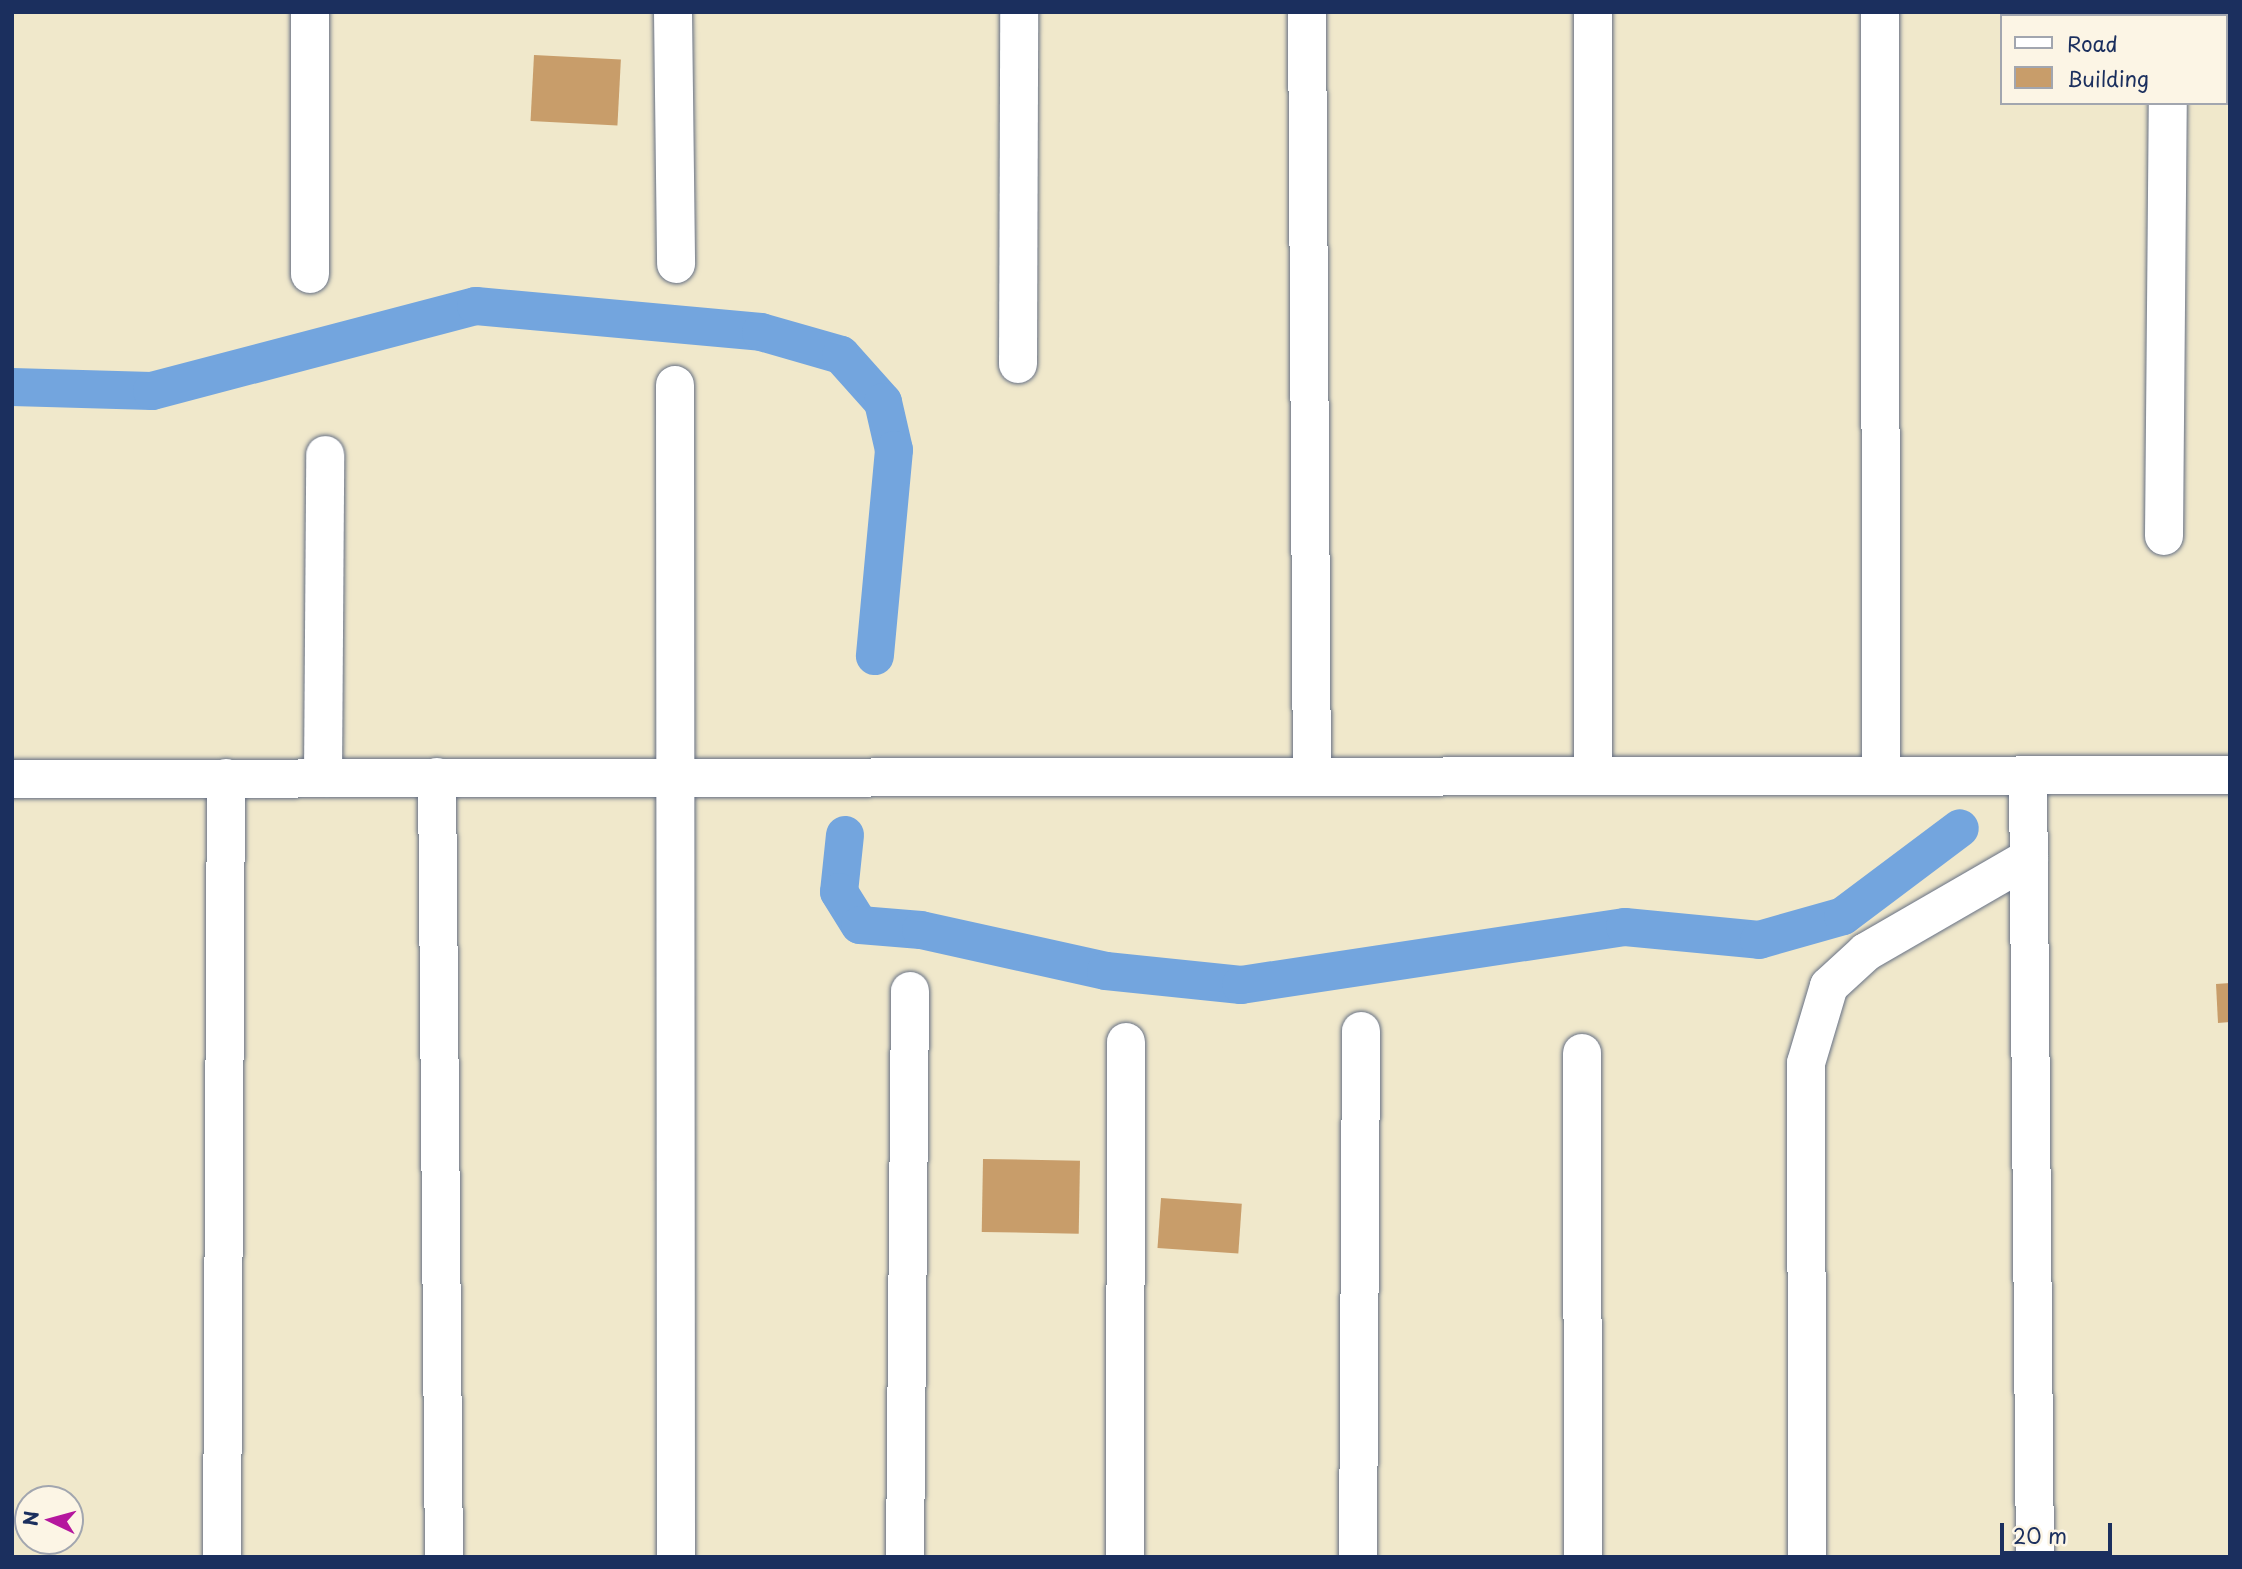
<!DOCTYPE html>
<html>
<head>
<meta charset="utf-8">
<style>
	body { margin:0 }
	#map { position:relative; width:2242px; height:1569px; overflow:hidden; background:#f0e8cb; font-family:"Playpen Sans",sans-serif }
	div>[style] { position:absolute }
	.canal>* { height:38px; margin:-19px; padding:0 19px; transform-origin:19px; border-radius:19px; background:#73a5de }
	.building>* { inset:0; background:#c89d6a; transform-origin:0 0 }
	.roads { filter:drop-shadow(0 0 2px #667084) drop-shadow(0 0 2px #667084) }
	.minor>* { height:38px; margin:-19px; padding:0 19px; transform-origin:19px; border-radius:19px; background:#fff }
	span { translate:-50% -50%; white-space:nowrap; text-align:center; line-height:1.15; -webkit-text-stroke:5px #fcf5e5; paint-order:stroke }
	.frame { position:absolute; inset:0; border:14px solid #1b2f5e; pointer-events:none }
	.legend { position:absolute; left:2000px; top:14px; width:228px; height:91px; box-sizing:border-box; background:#fcf5e5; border:2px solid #a2a6af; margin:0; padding:9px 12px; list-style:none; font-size:21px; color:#1b2f5e }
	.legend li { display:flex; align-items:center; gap:14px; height:35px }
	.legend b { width:35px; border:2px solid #a2a6af }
	.north { position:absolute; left:14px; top:1485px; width:70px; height:70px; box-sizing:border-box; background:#fcf5e5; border:2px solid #a2a6af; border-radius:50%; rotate:275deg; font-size:19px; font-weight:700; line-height:28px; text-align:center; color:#1b2f5e }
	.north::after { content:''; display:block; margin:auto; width:24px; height:32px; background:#b5179e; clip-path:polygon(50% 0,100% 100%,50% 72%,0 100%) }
	.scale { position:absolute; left:2000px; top:1523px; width:112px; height:32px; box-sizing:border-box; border:4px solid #1b2f5e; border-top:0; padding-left:9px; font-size:21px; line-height:24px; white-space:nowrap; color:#1b2f5e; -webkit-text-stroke:5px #fcf5e5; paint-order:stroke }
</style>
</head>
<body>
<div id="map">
	<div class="canal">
		<div style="left:12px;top:387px;width:140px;rotate:1.6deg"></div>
		<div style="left:152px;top:391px;width:335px;rotate:-14.7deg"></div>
		<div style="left:476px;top:306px;width:286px;rotate:5.2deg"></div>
		<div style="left:761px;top:332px;width:83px;rotate:16deg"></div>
		<div style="left:841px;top:355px;width:63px;rotate:48.2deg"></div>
		<div style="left:883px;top:402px;width:49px;rotate:77.1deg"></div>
		<div style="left:894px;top:450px;width:207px;rotate:95.3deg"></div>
		<div style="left:845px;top:835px;width:57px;rotate:96deg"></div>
		<div style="left:839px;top:892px;width:39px;rotate:58deg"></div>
		<div style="left:860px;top:925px;width:61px;rotate:4.7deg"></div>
		<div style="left:921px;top:930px;width:189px;rotate:12.5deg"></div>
		<div style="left:1106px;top:971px;width:136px;rotate:5.9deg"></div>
		<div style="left:1241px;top:985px;width:388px;rotate:-8.6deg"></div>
		<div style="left:1625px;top:927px;width:135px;rotate:5.5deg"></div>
		<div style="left:1759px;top:940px;width:87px;rotate:-15.9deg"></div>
		<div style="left:1843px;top:916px;width:146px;rotate:-36.9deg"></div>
	</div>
	<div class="building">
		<div style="left:534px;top:55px;width:87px;height:66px;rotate:3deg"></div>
		<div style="clip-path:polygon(2230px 983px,2230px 1022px,2218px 1023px,2216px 984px)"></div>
		<div style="left:983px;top:1159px;width:97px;height:73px;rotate:1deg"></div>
		<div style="left:1161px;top:1198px;width:81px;height:50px;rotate:4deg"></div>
	</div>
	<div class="roads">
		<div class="minor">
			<div style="left:673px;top:12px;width:252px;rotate:89.3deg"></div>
			<div style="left:1307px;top:12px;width:765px;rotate:89.63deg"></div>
			<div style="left:1593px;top:12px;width:764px;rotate:90deg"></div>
			<div style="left:1880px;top:12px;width:764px;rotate:89.93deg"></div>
			<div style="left:2168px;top:16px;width:4px;rotate:-90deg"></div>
			<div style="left:310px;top:274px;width:262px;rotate:-90deg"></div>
			<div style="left:1018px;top:364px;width:352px;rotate:-89.8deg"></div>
			<div style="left:675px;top:385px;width:1172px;rotate:89.95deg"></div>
			<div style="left:2164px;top:536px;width:433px;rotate:-89.5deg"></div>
			<div style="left:2028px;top:775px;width:782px;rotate:89.49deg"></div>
			<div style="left:437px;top:777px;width:780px;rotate:89.49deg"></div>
			<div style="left:323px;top:778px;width:323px;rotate:-89.6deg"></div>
			<div style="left:12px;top:779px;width:2218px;rotate:-0.1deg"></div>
			<div style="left:1582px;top:1053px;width:504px;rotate:89.89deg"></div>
			<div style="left:222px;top:1557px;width:779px;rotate:-89.71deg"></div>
			<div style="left:905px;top:1557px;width:566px;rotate:-89.49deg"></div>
			<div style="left:1125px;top:1557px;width:515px;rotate:-89.89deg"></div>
			<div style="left:1358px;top:1557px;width:526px;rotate:-89.67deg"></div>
			<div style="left:1807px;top:1557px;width:494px;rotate:-90.1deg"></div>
			<div style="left:1806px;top:1063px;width:80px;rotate:-73.4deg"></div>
			<div style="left:1829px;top:986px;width:50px;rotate:-42.6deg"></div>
			<div style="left:1866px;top:952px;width:188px;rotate:-30deg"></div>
		</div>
	</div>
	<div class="frame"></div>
	<ul class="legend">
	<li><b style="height:9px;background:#fff"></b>Road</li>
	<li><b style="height:19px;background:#c89d6a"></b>Building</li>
	</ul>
	<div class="north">N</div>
	<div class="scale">20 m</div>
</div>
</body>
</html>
